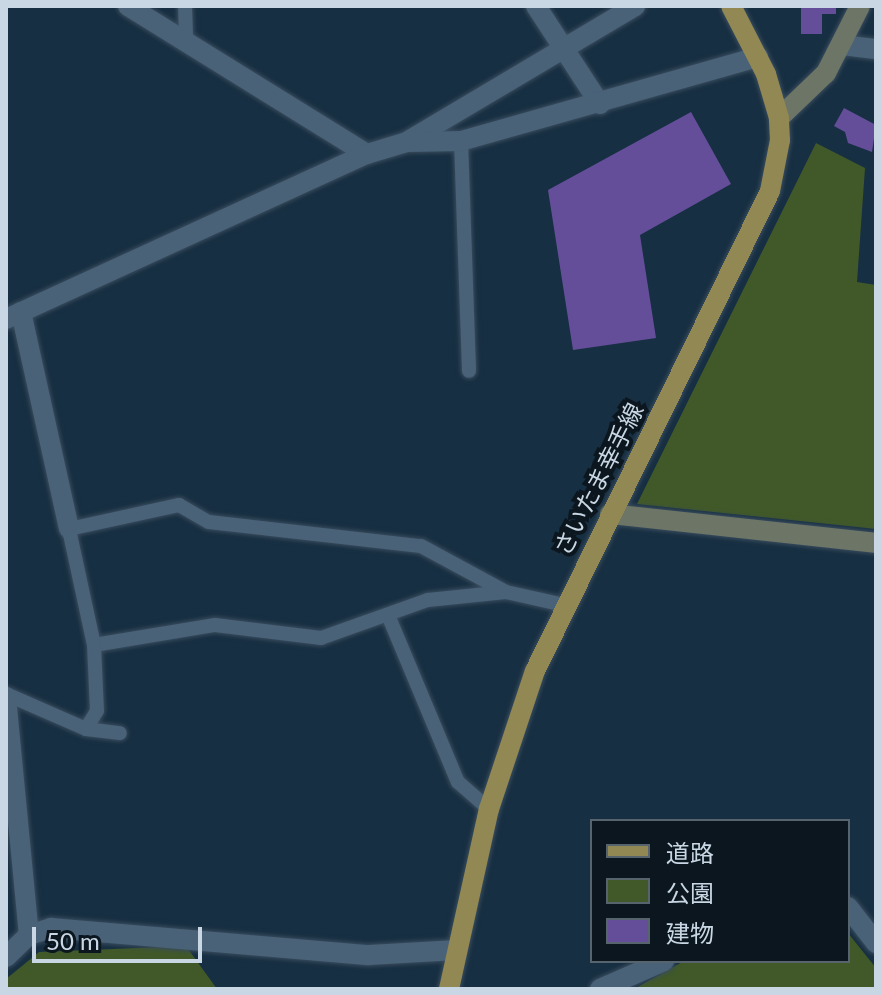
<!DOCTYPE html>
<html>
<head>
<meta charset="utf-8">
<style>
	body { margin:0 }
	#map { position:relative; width:882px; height:995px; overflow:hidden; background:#172f42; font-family:Lato,"Noto Sans JP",sans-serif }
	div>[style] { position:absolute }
	.green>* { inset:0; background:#415929 }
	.building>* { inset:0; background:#644e99 }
	.roads { filter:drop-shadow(0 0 2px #394c5d) drop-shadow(0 0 2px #394c5d) }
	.lane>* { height:14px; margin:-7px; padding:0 7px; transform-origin:7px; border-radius:7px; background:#496278 }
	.street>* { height:20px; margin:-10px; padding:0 10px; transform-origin:10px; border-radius:10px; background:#496278 }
	.secondary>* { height:20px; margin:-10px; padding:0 10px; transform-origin:10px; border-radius:10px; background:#6d7566 }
	.primary>* { height:20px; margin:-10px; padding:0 10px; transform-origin:10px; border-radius:10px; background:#928853 }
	span { translate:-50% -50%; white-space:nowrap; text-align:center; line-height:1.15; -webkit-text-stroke:8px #0b161e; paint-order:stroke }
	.street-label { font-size:24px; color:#c9d7e4 }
	.frame { position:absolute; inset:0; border:8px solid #c9d7e4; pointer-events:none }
	.legend { position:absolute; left:590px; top:819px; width:260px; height:144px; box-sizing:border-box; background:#0b161e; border:2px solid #57636d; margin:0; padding:10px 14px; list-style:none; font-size:24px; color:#c9d7e4 }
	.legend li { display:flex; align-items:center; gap:16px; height:40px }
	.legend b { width:40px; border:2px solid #57636d }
	.scale { position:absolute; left:32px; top:927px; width:170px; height:36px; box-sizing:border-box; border:4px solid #c9d7e4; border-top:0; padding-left:10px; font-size:24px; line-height:28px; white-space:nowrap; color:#c9d7e4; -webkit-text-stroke:6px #0b161e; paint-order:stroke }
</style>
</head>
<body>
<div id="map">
	<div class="green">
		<div style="clip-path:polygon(816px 143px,865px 168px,857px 282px,876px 285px,876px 529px,637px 504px)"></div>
		<div style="clip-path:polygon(848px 933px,876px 968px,876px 986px,871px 989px,634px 989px,684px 961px,848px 961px)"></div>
		<div style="clip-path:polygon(186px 946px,217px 989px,6px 989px,6px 979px,39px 952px)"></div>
	</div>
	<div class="building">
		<div style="clip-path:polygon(801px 6px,836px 6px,836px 14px,822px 14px,822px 34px,801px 34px)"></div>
		<div style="clip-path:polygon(844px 108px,876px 125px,872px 152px,848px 143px,845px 132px,834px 126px)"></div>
		<div style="clip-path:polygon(691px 112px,731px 184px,640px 235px,656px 338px,573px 350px,548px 190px)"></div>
	</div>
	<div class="roads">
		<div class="lane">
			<div style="left:185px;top:6px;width:37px;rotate:88deg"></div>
			<div style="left:461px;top:141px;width:230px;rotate:88deg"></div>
			<div style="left:388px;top:615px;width:181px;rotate:67.3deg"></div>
			<div style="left:458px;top:782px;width:41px;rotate:41.1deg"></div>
			<div style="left:94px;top:645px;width:123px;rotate:-9.4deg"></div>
			<div style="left:215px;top:625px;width:107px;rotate:7deg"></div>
			<div style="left:321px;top:638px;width:114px;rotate:-19.6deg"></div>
			<div style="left:428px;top:600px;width:78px;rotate:-5.9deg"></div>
			<div style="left:6px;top:694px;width:87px;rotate:23.6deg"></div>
			<div style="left:86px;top:729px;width:34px;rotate:7deg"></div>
			<div style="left:86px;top:729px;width:21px;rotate:-59deg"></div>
			<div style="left:97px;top:711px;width:66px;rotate:-92.6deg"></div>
			<div style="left:94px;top:645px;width:119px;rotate:-102.2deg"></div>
			<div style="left:69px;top:529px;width:113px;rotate:-12.3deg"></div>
			<div style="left:179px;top:505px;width:34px;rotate:30deg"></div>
			<div style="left:209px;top:522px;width:213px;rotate:6.5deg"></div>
			<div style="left:421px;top:546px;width:97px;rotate:28.4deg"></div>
			<div style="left:506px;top:592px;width:59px;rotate:12.6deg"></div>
		</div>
		<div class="street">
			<div style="left:128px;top:6px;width:281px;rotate:31.8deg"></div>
			<div style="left:536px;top:6px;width:117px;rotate:56.9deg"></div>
			<div style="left:842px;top:45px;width:34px;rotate:7deg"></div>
			<div style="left:408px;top:141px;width:264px;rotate:-30.7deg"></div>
			<div style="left:21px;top:312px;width:222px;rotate:77.5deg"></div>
			<div style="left:6px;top:319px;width:397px;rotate:-24.6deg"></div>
			<div style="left:367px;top:154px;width:42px;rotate:-16.7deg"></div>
			<div style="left:407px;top:142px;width:54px;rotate:-1.1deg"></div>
			<div style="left:461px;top:141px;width:309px;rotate:-15.8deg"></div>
			<div style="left:6px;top:697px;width:239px;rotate:84.5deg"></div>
			<div style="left:848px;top:907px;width:46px;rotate:52.1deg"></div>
			<div style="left:6px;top:957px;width:32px;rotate:-44deg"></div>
			<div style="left:29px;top:935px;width:23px;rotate:-18deg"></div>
			<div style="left:51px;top:928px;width:319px;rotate:4.9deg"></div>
			<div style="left:369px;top:955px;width:88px;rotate:-3.3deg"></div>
			<div style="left:600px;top:989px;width:70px;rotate:-23.6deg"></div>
		</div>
		<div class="secondary">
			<div style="left:779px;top:118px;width:65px;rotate:-43.8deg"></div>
			<div style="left:826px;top:73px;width:75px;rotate:-63.1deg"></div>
			<div style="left:610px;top:514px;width:268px;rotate:6.2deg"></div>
		</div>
		<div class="primary">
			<div style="left:449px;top:989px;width:184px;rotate:-77.5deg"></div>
			<div style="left:489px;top:809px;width:145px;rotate:-71.6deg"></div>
			<div style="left:535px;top:671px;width:534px;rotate:-63.91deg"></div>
			<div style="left:770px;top:191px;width:52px;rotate:-78.9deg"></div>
			<div style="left:780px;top:140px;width:22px;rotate:-93deg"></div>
			<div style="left:779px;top:118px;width:46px;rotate:-106.5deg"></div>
			<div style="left:766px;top:74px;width:76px;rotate:-117.2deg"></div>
		</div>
	</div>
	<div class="street-label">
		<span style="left:598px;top:479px;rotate:-63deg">さいたま幸手線</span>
	</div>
	<div class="frame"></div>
	<ul class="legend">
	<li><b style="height:10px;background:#928853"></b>道路</li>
	<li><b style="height:22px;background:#415929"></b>公園</li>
	<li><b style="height:22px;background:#644e99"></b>建物</li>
	</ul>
	<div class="scale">50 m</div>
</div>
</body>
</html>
